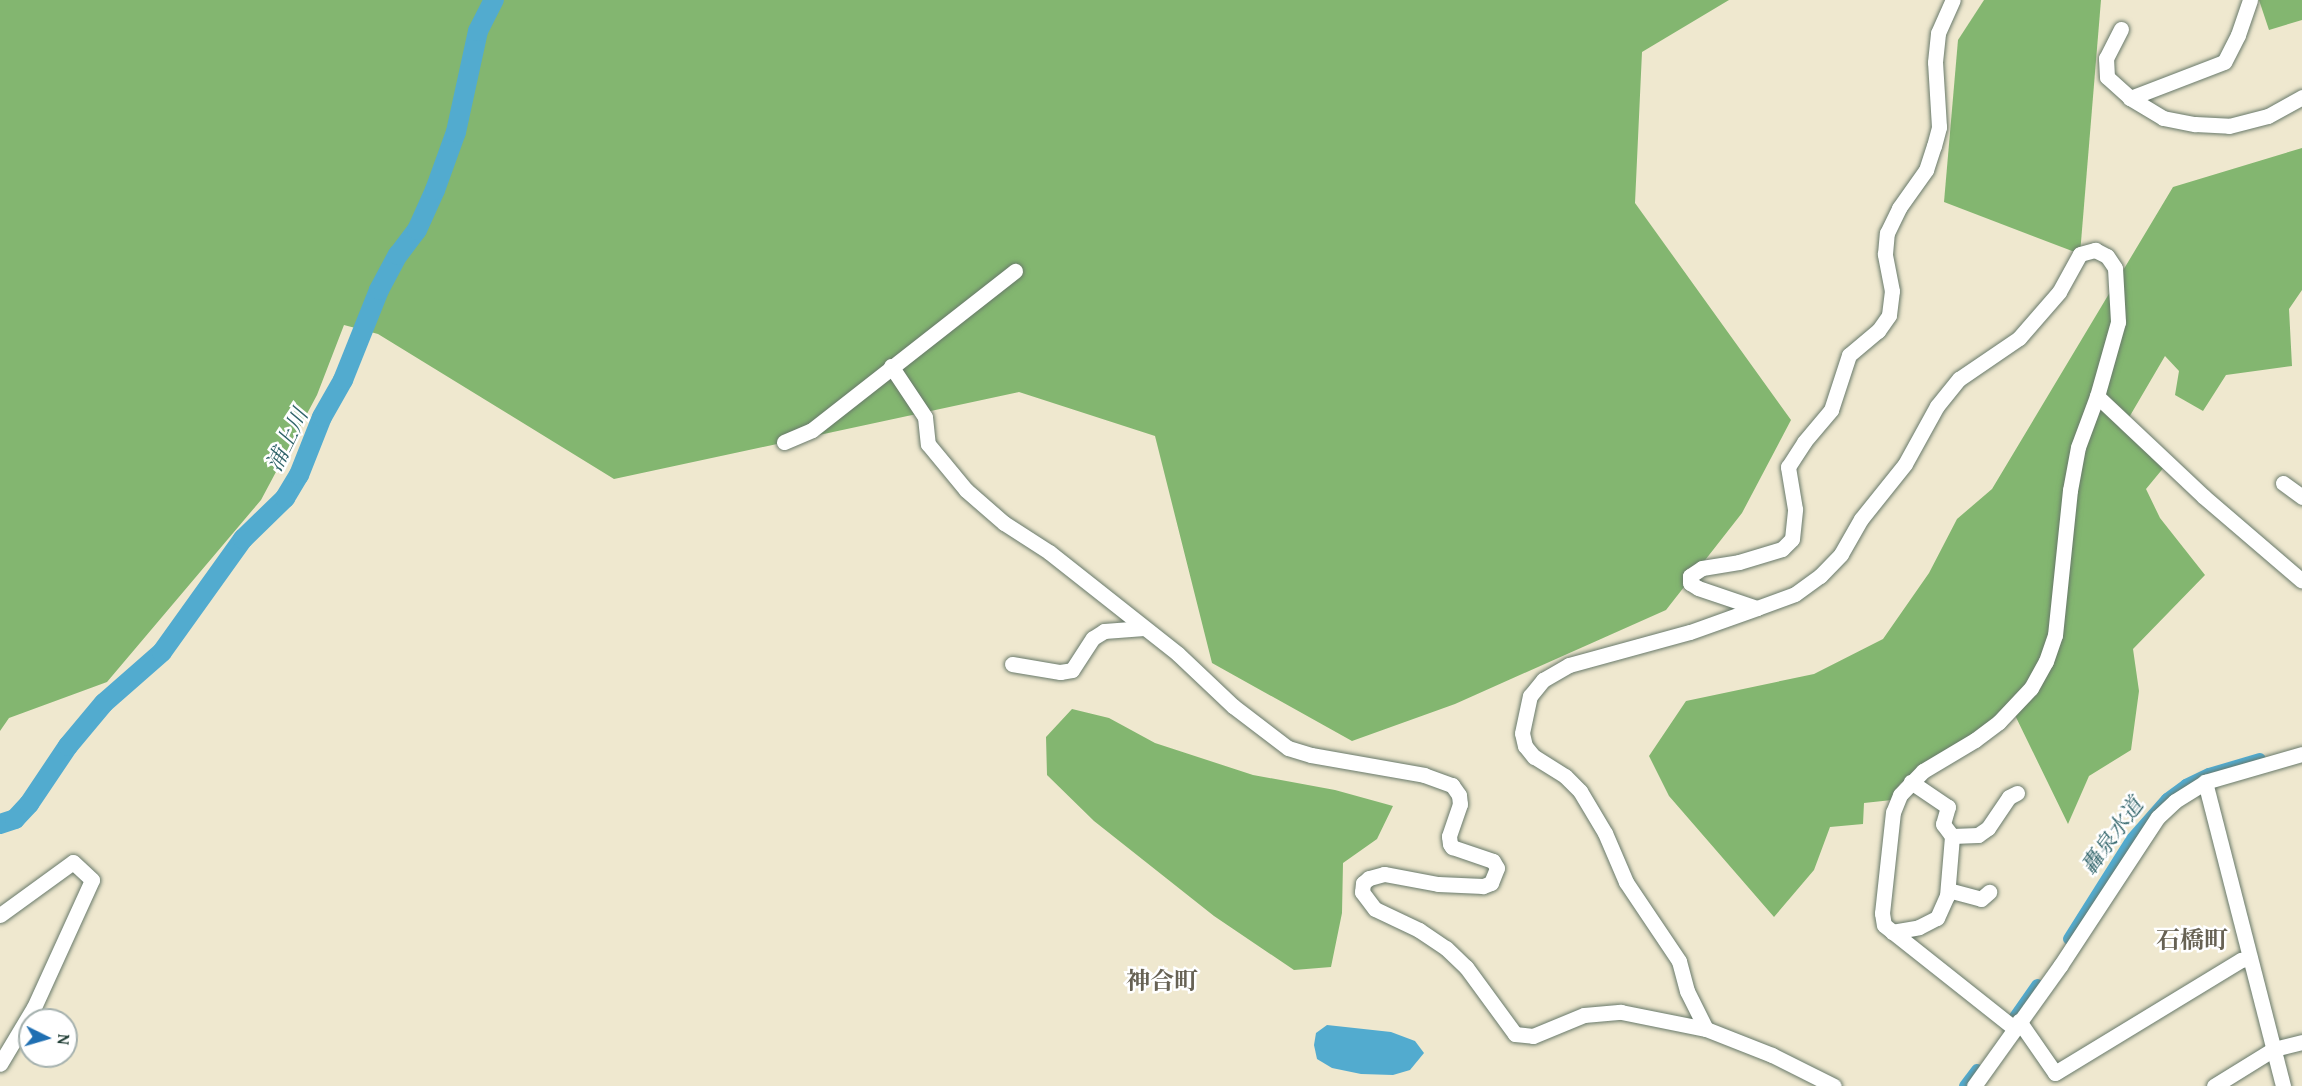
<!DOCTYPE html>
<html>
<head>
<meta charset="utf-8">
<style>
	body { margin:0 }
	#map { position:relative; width:2302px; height:1086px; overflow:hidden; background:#efe8cf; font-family:"Gentium Book Plus","Noto Serif JP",serif }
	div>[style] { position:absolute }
	.forest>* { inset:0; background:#83b670 }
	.water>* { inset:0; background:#52abcf }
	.canal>* { height:12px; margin:-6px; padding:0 6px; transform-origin:6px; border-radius:6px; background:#52abcf }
	.river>* { height:20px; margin:-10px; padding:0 10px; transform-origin:10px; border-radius:10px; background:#52abcf }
	.roads { filter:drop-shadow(0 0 2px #68796a) drop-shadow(0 0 2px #68796a) }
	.minor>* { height:15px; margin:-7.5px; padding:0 7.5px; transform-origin:7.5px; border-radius:7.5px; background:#fff }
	span { translate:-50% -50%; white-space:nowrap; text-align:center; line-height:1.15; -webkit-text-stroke:5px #fff; paint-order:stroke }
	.water-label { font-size:22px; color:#31646a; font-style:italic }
	.quarter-label { font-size:24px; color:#676254; font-weight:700 }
	.north { position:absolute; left:18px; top:1008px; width:60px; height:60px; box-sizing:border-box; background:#fff; border:2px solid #a5b1ae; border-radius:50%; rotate:95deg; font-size:16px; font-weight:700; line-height:24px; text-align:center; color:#1f3d34 }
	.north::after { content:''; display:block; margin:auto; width:21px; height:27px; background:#1f6fb2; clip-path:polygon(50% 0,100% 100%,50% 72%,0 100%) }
</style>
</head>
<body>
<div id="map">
	<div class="forest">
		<div style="clip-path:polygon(0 0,1729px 0,1642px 52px,1635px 203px,1791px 420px,1742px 513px,1666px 610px,1455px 704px,1352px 741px,1212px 663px,1155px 436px,1019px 392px,614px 479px,378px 334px,344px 325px,317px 395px,261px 500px,107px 682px,9px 718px,0 731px)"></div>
		<div style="clip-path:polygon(1984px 0,2101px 0,2080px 254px,1944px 202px,1958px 40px)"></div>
		<div style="clip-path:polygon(2259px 0,2302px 0,2302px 20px,2269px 30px)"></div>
		<div style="clip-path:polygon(2302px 148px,2302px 290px,2289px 309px,2292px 366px,2226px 375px,2203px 411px,2175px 395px,2179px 371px,2165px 356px,2124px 426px,2165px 466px,2146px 489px,2160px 518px,2205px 575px,2133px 649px,2139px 691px,2131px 750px,2089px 776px,2068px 824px,2011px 707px,1975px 737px,1925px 764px,1900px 784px,1892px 800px,1864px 803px,1863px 824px,1830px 827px,1814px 870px,1774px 917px,1669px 796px,1649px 756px,1686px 701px,1814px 674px,1883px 639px,1929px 573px,1957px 519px,1992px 489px,2173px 187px)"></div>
		<div style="clip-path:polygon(1072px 709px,1109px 718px,1155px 743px,1253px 775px,1335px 790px,1393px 806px,1377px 839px,1343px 863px,1342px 913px,1331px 967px,1294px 970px,1214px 916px,1094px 821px,1047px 775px,1046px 737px)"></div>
	</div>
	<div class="water">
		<div style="clip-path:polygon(1327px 1025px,1391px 1032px,1415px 1041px,1424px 1053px,1410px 1070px,1393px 1075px,1361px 1074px,1332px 1068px,1317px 1059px,1314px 1045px,1316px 1033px)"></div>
	</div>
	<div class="canal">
		<div style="left:2069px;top:939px;width:118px;rotate:-57.8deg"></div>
		<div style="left:2132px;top:839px;width:53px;rotate:-48.8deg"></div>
		<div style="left:2167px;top:799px;width:24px;rotate:-36deg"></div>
		<div style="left:2186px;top:785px;width:25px;rotate:-26deg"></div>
		<div style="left:2209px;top:774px;width:53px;rotate:-16.4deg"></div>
		<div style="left:2015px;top:1017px;width:39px;rotate:-55deg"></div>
		<div style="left:1965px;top:1086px;width:20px;rotate:-53deg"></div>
	</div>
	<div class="river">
		<div style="left:0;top:824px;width:16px;rotate:-18deg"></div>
		<div style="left:15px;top:819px;width:21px;rotate:-47deg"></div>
		<div style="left:29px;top:804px;width:70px;rotate:-56.1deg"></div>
		<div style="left:68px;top:746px;width:56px;rotate:-50.1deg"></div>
		<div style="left:104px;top:703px;width:77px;rotate:-41.3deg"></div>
		<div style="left:162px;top:652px;width:139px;rotate:-54.4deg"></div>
		<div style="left:243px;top:539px;width:59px;rotate:-44.3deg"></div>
		<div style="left:285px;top:498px;width:27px;rotate:-59deg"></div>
		<div style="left:299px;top:475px;width:62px;rotate:-68.4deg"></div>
		<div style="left:322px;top:417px;width:43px;rotate:-60.4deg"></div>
		<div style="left:343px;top:380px;width:97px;rotate:-68.2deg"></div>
		<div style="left:379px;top:290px;width:40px;rotate:-62deg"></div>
		<div style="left:398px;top:255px;width:31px;rotate:-53deg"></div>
		<div style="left:417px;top:230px;width:44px;rotate:-65.8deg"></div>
		<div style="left:435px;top:190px;width:62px;rotate:-70.1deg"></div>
		<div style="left:456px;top:132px;width:103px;rotate:-77.7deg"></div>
		<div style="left:478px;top:31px;width:35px;rotate:-63deg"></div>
	</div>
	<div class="roads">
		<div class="minor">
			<div style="left:2250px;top:0;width:37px;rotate:109deg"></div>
			<div style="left:2238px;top:35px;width:30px;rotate:117deg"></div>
			<div style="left:2224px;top:62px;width:101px;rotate:159deg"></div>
			<div style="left:2130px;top:98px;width:39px;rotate:31deg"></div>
			<div style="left:2163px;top:118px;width:33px;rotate:11deg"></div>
			<div style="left:2195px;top:124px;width:34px;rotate:3deg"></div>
			<div style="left:2229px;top:126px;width:40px;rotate:-14.4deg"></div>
			<div style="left:2268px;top:116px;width:39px;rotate:-29deg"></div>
			<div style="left:2121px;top:29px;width:33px;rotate:117deg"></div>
			<div style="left:2106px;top:58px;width:19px;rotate:87deg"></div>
			<div style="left:2107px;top:77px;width:31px;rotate:42deg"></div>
			<div style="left:891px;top:366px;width:61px;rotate:56.3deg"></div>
			<div style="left:925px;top:417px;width:27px;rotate:84deg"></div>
			<div style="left:928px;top:444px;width:60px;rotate:50.4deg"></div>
			<div style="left:966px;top:490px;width:50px;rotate:41deg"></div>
			<div style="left:1004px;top:523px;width:54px;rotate:32.8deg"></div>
			<div style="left:1049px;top:552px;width:164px;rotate:38.3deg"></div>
			<div style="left:1178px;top:654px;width:76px;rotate:43.4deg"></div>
			<div style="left:1233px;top:706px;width:69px;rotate:37.4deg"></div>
			<div style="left:1288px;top:748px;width:24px;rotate:17deg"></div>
			<div style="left:1311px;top:755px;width:115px;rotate:10deg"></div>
			<div style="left:1424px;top:775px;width:30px;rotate:20deg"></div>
			<div style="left:1452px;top:785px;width:12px;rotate:55deg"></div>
			<div style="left:1459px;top:795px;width:9px;rotate:84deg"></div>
			<div style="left:1460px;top:804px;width:34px;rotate:109deg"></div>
			<div style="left:1449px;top:836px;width:8px;rotate:83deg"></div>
			<div style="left:1450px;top:844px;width:4px;rotate:56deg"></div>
			<div style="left:1452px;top:847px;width:43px;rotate:18.9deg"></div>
			<div style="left:1493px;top:861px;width:8px;rotate:60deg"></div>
			<div style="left:1497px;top:868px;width:16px;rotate:112deg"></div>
			<div style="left:1491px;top:883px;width:9px;rotate:159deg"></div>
			<div style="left:1483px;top:886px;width:45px;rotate:-177.5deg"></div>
			<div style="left:1438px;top:884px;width:55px;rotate:-169.5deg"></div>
			<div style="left:1384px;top:874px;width:16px;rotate:165deg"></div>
			<div style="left:1369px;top:878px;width:8px;rotate:140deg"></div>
			<div style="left:1363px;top:883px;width:9px;rotate:96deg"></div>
			<div style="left:1362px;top:892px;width:21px;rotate:53deg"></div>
			<div style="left:1375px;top:909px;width:49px;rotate:25.5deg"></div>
			<div style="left:1419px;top:930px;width:32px;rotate:34deg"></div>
			<div style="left:1446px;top:948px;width:28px;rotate:44deg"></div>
			<div style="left:1466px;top:967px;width:83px;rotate:53.8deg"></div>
			<div style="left:1515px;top:1034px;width:18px;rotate:6deg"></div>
			<div style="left:1533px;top:1036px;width:55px;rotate:-22.4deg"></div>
			<div style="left:1584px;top:1015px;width:37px;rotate:-5deg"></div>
			<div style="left:1621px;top:1012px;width:87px;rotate:11.3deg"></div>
			<div style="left:1706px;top:1029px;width:71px;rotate:21.5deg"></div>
			<div style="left:1772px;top:1055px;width:69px;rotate:26.6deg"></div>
			<div style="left:2097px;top:396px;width:146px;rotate:43.3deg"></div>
			<div style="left:2203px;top:496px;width:130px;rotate:40.6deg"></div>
			<div style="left:784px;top:442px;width:30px;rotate:-23deg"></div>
			<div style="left:812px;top:430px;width:258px;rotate:-38.1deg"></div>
			<div style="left:2283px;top:483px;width:24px;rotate:36deg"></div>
			<div style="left:1757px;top:608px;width:62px;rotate:-161.3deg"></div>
			<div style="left:1698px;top:588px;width:9px;rotate:-148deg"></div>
			<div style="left:1690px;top:583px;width:7px;rotate:-90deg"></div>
			<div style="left:1690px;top:576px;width:14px;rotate:-34deg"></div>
			<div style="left:1702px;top:568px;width:37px;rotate:-9deg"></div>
			<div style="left:1739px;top:562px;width:45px;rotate:-16.8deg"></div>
			<div style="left:1782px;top:549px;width:14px;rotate:-45deg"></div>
			<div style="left:1792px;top:539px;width:30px;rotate:-84deg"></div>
			<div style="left:1795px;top:509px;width:43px;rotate:-99.5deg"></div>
			<div style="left:1788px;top:467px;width:30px;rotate:-57deg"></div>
			<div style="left:1804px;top:442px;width:42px;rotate:-49.8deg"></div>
			<div style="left:1831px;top:410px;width:58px;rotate:-71.9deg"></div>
			<div style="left:1849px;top:355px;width:38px;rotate:-40deg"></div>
			<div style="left:1878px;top:331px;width:19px;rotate:-55deg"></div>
			<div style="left:1889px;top:315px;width:24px;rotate:-83deg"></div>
			<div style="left:1892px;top:291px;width:38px;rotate:-101deg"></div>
			<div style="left:1885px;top:254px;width:21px;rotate:-85deg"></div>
			<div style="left:1887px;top:233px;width:28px;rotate:-64deg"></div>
			<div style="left:1899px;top:208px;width:47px;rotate:-54.6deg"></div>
			<div style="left:1926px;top:170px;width:25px;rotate:-72deg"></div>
			<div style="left:1934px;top:146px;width:20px;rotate:-75deg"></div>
			<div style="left:1939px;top:127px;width:65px;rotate:-93.5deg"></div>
			<div style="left:1935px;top:62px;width:29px;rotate:-84deg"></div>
			<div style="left:1938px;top:33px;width:36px;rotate:-66deg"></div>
			<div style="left:1012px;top:664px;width:49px;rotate:9.5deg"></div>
			<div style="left:1060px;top:672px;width:12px;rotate:-9deg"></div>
			<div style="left:1072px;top:670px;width:38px;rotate:-57deg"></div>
			<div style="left:1093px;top:638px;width:13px;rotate:-32deg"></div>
			<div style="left:1104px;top:631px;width:40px;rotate:-4.3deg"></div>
			<div style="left:2205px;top:782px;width:314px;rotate:75.6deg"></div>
			<div style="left:1952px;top:836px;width:26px;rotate:-2deg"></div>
			<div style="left:1978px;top:835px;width:12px;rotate:-35deg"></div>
			<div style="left:1988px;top:828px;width:37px;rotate:-56deg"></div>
			<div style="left:2009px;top:797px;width:9px;rotate:-27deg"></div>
			<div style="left:1948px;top:890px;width:34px;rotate:15deg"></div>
			<div style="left:1981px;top:899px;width:11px;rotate:-41deg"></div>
			<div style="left:0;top:915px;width:90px;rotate:-36deg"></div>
			<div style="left:73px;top:862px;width:26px;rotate:43deg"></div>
			<div style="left:92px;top:880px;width:140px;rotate:114.5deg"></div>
			<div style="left:34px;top:1007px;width:66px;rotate:120.8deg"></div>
			<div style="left:1892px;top:932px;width:27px;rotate:-10deg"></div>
			<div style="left:1919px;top:927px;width:20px;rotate:-27deg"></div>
			<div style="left:1937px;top:918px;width:24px;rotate:-66deg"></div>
			<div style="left:1947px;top:896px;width:60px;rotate:-85.2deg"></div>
			<div style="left:1952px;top:836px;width:15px;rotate:-127deg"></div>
			<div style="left:1943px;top:824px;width:18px;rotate:-74deg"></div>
			<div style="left:1948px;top:807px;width:45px;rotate:-146deg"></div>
			<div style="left:2019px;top:1021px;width:63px;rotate:55.3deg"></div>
			<div style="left:2055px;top:1073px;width:218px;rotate:-31.3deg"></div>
			<div style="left:2241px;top:960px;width:9px;rotate:-13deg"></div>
			<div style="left:1706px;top:1029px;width:42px;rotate:-116.6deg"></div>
			<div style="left:1687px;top:991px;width:31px;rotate:-105deg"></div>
			<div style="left:1679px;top:961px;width:95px;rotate:-123.9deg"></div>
			<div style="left:1626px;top:882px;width:53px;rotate:-113.2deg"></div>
			<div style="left:1605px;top:833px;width:49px;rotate:-120.8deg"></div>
			<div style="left:1580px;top:791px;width:21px;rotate:-135deg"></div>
			<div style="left:1565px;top:776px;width:36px;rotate:-148deg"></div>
			<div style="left:1534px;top:757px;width:14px;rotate:-129deg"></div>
			<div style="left:1525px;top:746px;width:13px;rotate:-103deg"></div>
			<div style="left:1522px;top:733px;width:38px;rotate:-78deg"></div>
			<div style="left:1530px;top:696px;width:21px;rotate:-51deg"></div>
			<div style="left:1543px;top:680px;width:30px;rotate:-30deg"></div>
			<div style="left:1569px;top:665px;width:125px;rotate:-15.3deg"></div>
			<div style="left:1690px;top:632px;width:71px;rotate:-19.7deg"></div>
			<div style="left:1757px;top:608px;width:40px;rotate:-20.2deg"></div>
			<div style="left:1795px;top:594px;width:31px;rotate:-36deg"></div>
			<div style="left:1820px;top:576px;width:30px;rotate:-46deg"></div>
			<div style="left:1841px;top:554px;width:40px;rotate:-60.3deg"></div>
			<div style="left:1861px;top:519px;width:70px;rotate:-51.3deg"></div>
			<div style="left:1905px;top:464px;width:66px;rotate:-61.1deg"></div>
			<div style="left:1937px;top:406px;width:35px;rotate:-51deg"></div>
			<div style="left:1959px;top:379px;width:73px;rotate:-34.3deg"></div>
			<div style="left:2019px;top:338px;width:61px;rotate:-49deg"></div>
			<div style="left:2059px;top:292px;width:43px;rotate:-61.1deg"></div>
			<div style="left:2080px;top:254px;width:16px;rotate:-15deg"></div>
			<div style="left:2095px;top:250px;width:13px;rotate:27deg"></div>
			<div style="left:2107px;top:256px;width:14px;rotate:56deg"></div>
			<div style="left:2115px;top:268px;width:54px;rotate:86.8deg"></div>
			<div style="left:2118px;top:322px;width:77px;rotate:105.8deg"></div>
			<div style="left:2097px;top:396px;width:54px;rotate:110.4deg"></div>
			<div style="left:2078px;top:447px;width:44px;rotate:100.5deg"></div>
			<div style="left:2070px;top:490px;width:146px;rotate:95.9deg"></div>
			<div style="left:2055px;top:635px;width:28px;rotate:109deg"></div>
			<div style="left:2046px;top:661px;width:31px;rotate:119deg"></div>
			<div style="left:2031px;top:688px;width:47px;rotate:133.3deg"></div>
			<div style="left:1999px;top:722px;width:30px;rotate:143deg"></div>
			<div style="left:1975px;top:740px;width:61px;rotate:149.2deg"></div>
			<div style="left:1923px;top:771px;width:33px;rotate:134deg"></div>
			<div style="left:1900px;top:795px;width:18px;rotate:112deg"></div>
			<div style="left:1893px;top:812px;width:102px;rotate:96.2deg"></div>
			<div style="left:1882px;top:913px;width:12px;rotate:81deg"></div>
			<div style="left:1884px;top:925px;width:166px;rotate:38.4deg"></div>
			<div style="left:1974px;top:1086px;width:148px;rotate:-54.4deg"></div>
			<div style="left:2060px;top:966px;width:178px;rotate:-56.7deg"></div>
			<div style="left:2158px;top:817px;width:23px;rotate:-43deg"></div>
			<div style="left:2175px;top:801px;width:36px;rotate:-32deg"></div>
			<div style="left:2205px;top:782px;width:101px;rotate:-16.1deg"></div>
			<div style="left:2214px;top:1086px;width:70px;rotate:-31.7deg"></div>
			<div style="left:2274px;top:1049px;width:29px;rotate:-14deg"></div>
		</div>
	</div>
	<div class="water-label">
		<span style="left:287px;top:440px;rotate:-64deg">浦上川</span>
		<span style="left:2112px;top:836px;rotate:-54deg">轟泉水道</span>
	</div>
	<div class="quarter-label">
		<span style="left:2192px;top:940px">石橋町</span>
		<span style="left:1162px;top:981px">神合町</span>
	</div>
	<div class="north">N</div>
</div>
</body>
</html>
